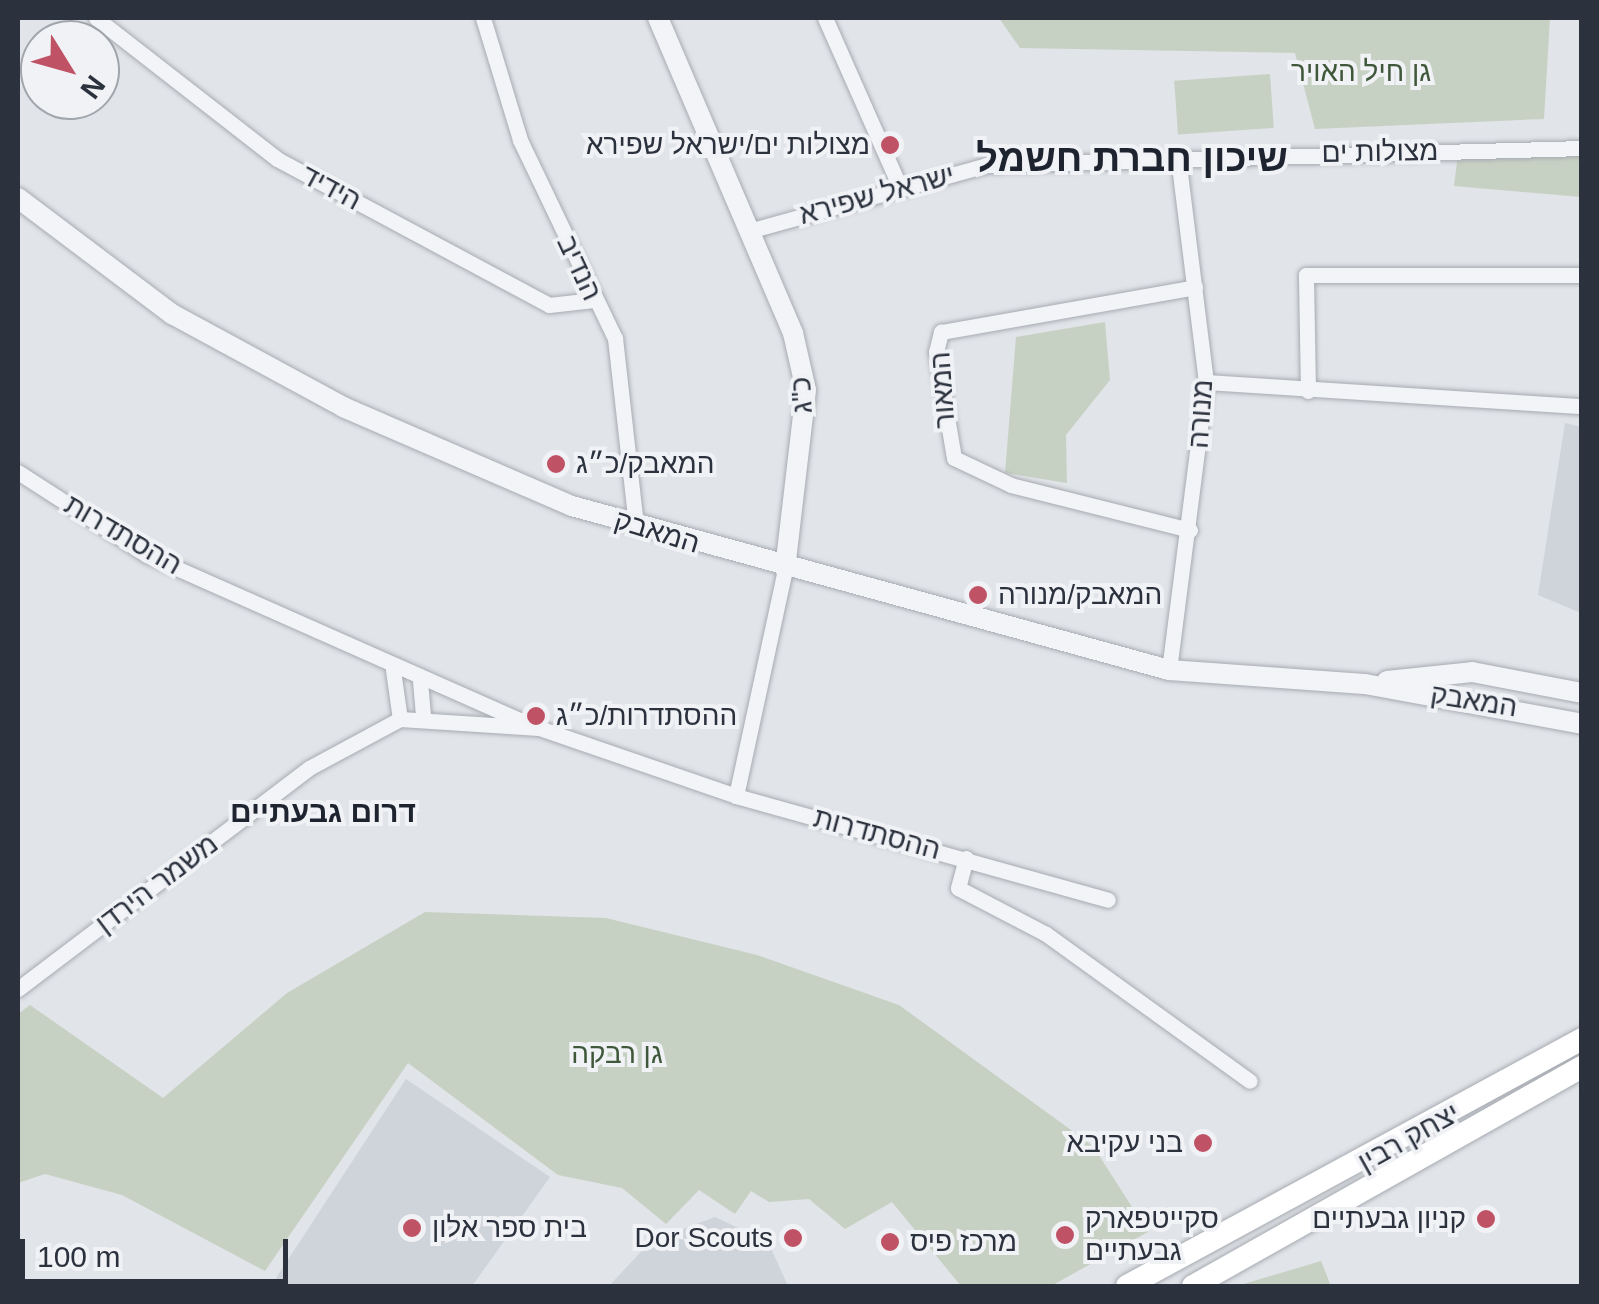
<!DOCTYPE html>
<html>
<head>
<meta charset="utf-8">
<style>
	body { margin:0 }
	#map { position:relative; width:1599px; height:1304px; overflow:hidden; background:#e1e4e8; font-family:Helvetica,Heebo,sans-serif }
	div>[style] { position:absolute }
	.built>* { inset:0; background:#cfd3da }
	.green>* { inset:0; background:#c7d1c3; transform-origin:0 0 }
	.roads { filter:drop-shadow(0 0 2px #a7abb2) drop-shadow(0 0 2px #a7abb2) }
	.minor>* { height:15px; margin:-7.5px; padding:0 7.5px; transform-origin:7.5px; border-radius:7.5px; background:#f3f4f7 }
	.tertiary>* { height:20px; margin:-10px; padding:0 10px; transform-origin:10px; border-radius:10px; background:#f3f4f7 }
	.secondary>* { height:22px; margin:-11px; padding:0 11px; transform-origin:11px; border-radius:11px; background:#fff }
	.dots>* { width:28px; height:28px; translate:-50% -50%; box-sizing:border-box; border:5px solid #f0f2f6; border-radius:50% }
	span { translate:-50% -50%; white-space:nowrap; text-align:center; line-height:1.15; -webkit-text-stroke:8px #f0f2f6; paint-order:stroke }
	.park-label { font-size:28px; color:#40583a }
	.poi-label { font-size:28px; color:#2b323e }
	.right { translate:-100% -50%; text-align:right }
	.left { translate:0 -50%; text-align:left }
	.street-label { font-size:28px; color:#2b323e }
	.neighbourhood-label { font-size:30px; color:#1d232f; font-weight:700 }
	.district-label { font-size:38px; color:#1d232f; font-weight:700 }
	.frame { position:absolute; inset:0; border:20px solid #2b323e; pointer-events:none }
	.north { position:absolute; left:20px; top:20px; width:100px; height:100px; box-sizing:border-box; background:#f0f2f6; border:2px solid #a1a5ac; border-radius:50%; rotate:127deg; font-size:28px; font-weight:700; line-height:40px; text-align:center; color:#2b323e }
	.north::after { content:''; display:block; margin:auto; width:35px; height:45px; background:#c05266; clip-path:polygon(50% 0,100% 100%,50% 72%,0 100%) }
	.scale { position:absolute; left:20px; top:1239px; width:268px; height:45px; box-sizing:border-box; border:5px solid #2b323e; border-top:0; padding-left:12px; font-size:30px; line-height:35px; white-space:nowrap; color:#2b323e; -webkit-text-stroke:8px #f0f2f6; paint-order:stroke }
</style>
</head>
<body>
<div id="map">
	<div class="built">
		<div style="clip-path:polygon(1565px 423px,1581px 427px,1581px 613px,1538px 595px)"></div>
		<div style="clip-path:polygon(406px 1079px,550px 1177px,472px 1286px,285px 1286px,276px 1278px)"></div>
		<div style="clip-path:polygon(715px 1217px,768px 1242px,788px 1286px,609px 1286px,651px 1241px)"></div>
	</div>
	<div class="green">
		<div style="clip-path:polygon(999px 18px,1550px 18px,1544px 119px,1315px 129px,1295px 53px,1020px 48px)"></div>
		<div style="left:1270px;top:74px;width:54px;height:96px;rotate:86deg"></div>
		<div style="clip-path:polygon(1581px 151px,1581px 197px,1454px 186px,1458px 154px)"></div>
		<div style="clip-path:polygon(1105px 322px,1110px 380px,1066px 435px,1067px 483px,1005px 473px,1016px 337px)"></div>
		<div style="clip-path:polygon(425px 912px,606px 918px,757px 955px,899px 1005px,1093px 1146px,1148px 1232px,1051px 1286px,961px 1286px,892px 1202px,845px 1229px,809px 1199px,769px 1202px,751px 1191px,735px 1214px,699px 1190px,666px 1224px,622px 1188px,558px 1175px,408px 1063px,265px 1271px,122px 1195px,45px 1174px,18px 1183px,18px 1014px,30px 1005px,163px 1098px,287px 993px)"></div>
		<div style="clip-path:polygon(1321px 1261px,1331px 1286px,1237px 1286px)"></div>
	</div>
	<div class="roads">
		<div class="minor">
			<div style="left:96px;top:18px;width:229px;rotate:37.9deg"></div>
			<div style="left:277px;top:159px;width:309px;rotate:28.2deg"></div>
			<div style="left:549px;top:305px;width:45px;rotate:-6.3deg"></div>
			<div style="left:483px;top:18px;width:127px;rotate:73.1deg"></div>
			<div style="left:520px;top:140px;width:220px;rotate:64.4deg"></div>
			<div style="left:615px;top:338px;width:189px;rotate:83.6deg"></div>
			<div style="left:825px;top:18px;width:185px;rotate:66.1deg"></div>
			<div style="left:756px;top:229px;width:239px;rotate:-15.5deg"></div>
			<div style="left:986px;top:165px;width:596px;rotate:-1.63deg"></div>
			<div style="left:1206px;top:382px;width:377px;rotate:3.7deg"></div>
			<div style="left:1308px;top:391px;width:116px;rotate:-91deg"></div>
			<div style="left:1306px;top:275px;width:276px"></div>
			<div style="left:18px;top:472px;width:153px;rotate:32.8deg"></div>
			<div style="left:147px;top:555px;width:407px;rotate:23.9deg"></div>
			<div style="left:1190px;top:530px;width:185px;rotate:-165.9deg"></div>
			<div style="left:1011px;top:485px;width:63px;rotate:-154.7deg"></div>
			<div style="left:954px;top:458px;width:108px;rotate:-99.6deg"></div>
			<div style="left:936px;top:352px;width:21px;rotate:-76deg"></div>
			<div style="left:941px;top:332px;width:258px;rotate:-10deg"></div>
			<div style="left:393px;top:670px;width:49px;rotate:81.9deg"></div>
			<div style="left:1169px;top:670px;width:290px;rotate:-82.7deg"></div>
			<div style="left:1206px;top:382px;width:227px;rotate:-97.1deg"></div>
			<div style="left:420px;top:681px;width:38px;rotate:85deg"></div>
			<div style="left:736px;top:796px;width:232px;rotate:-77.8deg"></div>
			<div style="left:966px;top:858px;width:31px;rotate:105deg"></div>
			<div style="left:958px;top:888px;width:99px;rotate:27.6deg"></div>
			<div style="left:1046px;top:934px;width:251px;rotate:35.8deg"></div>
			<div style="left:18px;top:989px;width:365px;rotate:-37.2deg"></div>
			<div style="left:309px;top:768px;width:103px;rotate:-28.3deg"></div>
			<div style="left:400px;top:719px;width:139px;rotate:3.7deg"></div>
			<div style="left:539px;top:728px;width:208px;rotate:19deg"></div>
			<div style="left:736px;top:796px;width:386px;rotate:15.6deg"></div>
		</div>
		<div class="tertiary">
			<div style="left:658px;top:18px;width:343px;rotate:66.8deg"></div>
			<div style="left:793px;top:333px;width:58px;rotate:77.2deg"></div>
			<div style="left:806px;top:390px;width:180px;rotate:96.7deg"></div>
			<div style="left:18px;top:198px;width:193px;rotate:37deg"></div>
			<div style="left:172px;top:314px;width:195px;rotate:28.5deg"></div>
			<div style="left:343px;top:407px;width:249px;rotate:23.4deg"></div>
			<div style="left:572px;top:506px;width:619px;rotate:15.36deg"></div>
			<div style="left:1169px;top:670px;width:196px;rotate:4.1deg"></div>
			<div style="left:1365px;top:684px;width:221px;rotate:10.4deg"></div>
			<div style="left:1387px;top:681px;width:85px;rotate:-6deg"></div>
			<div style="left:1472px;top:672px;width:112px;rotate:10.8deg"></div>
		</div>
		<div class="secondary">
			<div style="left:1127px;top:1286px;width:518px;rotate:-28.5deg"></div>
			<div style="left:1193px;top:1286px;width:446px;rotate:-29.4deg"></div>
		</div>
	</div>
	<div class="dots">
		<div style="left:890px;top:145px;background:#c05266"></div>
		<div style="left:556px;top:464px;background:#c05266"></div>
		<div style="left:978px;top:595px;background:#c05266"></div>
		<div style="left:536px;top:716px;background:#c05266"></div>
		<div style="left:1203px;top:1143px;background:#c05266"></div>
		<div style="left:1486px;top:1219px;background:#c05266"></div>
		<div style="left:412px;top:1228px;background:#c05266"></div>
		<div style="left:1065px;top:1235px;background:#c05266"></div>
		<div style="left:793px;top:1238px;background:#c05266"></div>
		<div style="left:890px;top:1242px;background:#c05266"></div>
	</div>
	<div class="park-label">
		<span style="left:1361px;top:72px">גן חיל האויר</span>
		<span style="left:617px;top:1054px">גן רבקה</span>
	</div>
	<div class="poi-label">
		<span class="right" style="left:870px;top:145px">מצולות ים/ישראל שפירא</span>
		<span class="left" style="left:576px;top:464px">המאבק/כ״ג</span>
		<span class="left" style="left:998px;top:595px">המאבק/מנורה</span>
		<span class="left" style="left:556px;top:716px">ההסתדרות/כ״ג</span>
		<span class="right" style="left:1183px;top:1143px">בני עקיבא</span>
		<span class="left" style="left:1085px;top:1235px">סקייטפארק<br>גבעתיים</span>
		<span class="right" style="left:1466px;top:1219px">קניון גבעתיים</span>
		<span class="left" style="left:432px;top:1228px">בית ספר אלון</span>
		<span class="right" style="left:773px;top:1238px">Dor Scouts</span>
		<span class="left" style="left:910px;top:1242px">מרכז פיס</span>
	</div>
	<div class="street-label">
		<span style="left:1380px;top:152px;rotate:-1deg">מצולות ים</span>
		<span style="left:331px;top:188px;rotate:28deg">הידיד</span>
		<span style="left:877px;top:195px;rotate:-15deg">ישראל שפירא</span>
		<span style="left:579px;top:268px;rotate:65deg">הנדיב</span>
		<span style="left:943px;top:390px;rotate:-94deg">המאור</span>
		<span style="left:802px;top:395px;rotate:-93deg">כ"ג</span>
		<span style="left:1201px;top:414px;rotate:-86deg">מנורה</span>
		<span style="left:657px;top:532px;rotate:17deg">המאבק</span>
		<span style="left:123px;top:535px;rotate:30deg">ההסתדרות</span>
		<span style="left:1474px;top:701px;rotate:9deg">המאבק</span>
		<span style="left:877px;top:834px;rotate:15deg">ההסתדרות</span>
		<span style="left:157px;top:884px;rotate:-37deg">משמר הירדן</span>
		<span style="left:1409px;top:1138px;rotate:-29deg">יצחק רבין</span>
	</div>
	<div class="neighbourhood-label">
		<span style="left:323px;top:812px">דרום גבעתיים</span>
	</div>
	<div class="district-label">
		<span style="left:1132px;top:159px">שיכון חברת חשמל</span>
	</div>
	<div class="frame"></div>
	<div class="north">N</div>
	<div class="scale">100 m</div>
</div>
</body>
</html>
